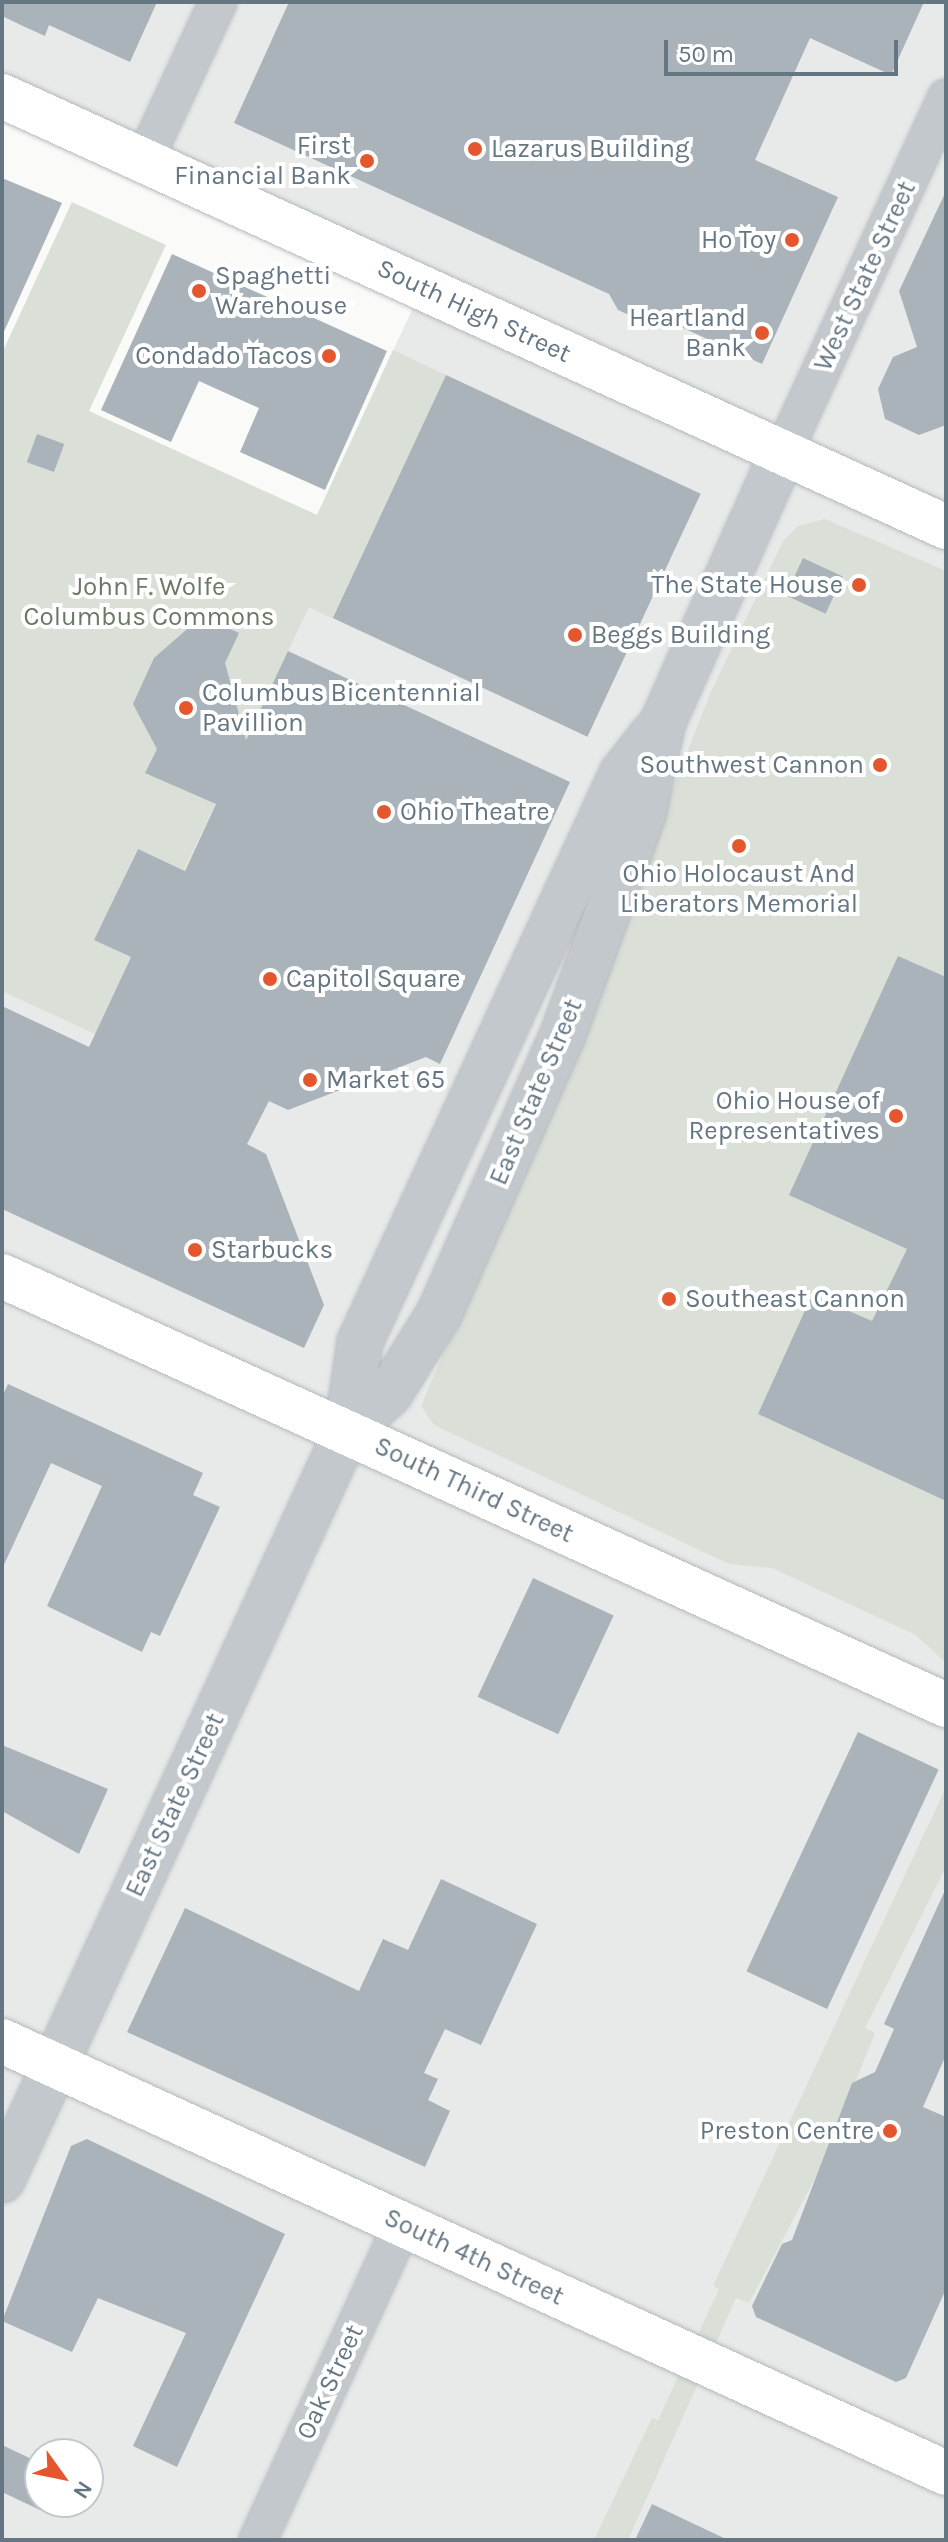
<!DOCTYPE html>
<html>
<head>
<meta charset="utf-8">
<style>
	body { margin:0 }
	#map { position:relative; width:948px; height:2542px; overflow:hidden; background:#fafaf8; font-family:Karla,sans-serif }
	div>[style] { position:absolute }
	.built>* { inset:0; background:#e8e9e9 }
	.green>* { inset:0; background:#dadfd7 }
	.building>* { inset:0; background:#aab3b9; transform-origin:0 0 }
	.roads { filter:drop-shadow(0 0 2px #b5babe) drop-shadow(0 0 2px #b5babe) }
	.minor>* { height:36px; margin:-18px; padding:0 18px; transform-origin:18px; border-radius:18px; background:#c3c8cc }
	.tertiary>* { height:44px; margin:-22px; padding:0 22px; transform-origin:22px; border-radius:22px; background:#c3c8cc }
	.primary>* { height:44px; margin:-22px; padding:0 22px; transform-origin:22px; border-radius:22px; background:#fff }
	.dots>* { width:22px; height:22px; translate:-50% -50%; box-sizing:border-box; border:4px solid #fff; border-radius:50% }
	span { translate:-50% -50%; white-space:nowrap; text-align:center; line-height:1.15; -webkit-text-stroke:8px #fff; paint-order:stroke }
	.poi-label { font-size:26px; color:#657683 }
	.right { translate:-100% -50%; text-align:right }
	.left { translate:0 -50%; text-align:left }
	.street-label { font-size:26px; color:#657683 }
	.park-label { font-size:26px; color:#687a64 }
	.frame { position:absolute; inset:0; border:4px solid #657683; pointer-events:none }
	.north { position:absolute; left:24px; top:2438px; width:80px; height:80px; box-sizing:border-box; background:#fff; border:2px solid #c1c8cd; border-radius:50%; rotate:123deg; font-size:22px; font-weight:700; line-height:32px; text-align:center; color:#657683 }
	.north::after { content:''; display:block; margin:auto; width:28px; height:36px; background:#e4572e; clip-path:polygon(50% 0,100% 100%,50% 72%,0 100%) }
	.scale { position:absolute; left:664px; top:40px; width:234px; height:36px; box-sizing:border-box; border:4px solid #657683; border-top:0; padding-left:10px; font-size:24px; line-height:28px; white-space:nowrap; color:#657683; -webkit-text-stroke:6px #fff; paint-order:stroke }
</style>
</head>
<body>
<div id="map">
	<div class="built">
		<div style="clip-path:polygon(evenodd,2px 2px,946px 2px,946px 2540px,2px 2540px,2px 372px,317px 515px,418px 297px,2px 106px,2px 2px,40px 2454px,88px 2454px,88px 2502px,40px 2502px,40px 2454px)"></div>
	</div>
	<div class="green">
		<div style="clip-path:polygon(72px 202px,166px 245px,89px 411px,317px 515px,393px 350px,446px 375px,332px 618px,309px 607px,184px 870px,137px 849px,95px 940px,131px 957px,95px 1034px,2px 991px,2px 353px)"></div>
		<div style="clip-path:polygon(825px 519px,946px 571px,946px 1663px,916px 1635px,772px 1568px,729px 1564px,434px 1425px,421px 1406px,549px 1106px,710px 694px,783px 541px,798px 526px)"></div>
		<div style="clip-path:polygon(946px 1787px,946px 1867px,865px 2028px,875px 2033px,820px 2169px,749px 2303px,736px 2298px,628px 2540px,594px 2540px,652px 2418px,658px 2420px,719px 2289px,713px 2286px)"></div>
	</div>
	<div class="building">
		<div style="clip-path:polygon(2px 2px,157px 2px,130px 62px,49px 25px,45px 36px,25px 27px,2px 16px)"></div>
		<div style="clip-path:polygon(289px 2px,924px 2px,891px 75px,810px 38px,755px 160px,838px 197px,762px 364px,670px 322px,651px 325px,618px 310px,609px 294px,234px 123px)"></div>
		<div style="clip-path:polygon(2px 178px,62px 203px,2px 336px)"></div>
		<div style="clip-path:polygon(946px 191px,946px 425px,919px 435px,885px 419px,878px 389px,893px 357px,917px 347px,899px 291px)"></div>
		<div style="clip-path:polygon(172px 254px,387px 351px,325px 490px,240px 452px,259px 408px,199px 381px,171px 442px,101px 410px)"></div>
		<div style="left:446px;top:375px;width:281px;height:268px;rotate:25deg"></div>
		<div style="left:37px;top:434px;width:29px;height:30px;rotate:20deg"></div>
		<div style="left:803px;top:558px;width:44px;height:41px;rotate:25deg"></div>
		<div style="clip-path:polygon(202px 616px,239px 633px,225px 663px,246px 740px,288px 651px,570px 782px,440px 1064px,426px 1057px,288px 1110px,269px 1101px,247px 1144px,266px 1154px,324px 1305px,304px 1348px,2px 1209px,2px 1006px,89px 1047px,131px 957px,94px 940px,138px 849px,185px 871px,216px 804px,145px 773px,157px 749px,133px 704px,154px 658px)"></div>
		<div style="clip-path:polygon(898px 956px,946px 977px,946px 1501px,758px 1414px,812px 1295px,872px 1321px,907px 1249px,789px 1195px)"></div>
		<div style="clip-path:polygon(8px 1384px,203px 1473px,193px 1495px,220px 1507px,160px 1636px,151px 1632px,142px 1652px,47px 1606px,102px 1486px,51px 1463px,2px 1569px,2px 1397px)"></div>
		<div style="left:533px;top:1578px;width:89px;height:131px;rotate:25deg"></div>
		<div style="left:858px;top:1732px;width:89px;height:264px;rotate:25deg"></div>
		<div style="clip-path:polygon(2px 1745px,108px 1789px,79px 1854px,2px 1811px)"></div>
		<div style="clip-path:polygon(441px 1879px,537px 1924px,481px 2045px,445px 2029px,424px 2073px,438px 2079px,428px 2100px,450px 2111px,425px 2167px,127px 2032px,185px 1908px,359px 1991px,383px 1939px,408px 1950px)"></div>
		<div style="clip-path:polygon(946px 1888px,946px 2055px,923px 2107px,946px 2117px,946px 2289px,906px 2378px,896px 2382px,756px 2317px,752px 2306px,782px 2244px,792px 2240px,852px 2083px,875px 2072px,894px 2029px,884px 2024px)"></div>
		<div style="clip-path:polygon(87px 2139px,285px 2234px,177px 2467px,133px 2446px,186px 2333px,98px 2298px,72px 2352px,2px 2321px,71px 2146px)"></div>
		<div style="clip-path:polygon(2px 2445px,40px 2463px,40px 2510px,2px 2492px)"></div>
		<div style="clip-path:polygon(652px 2504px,728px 2540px,635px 2540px)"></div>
	</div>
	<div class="roads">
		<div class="minor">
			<div style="left:144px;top:161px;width:175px;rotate:-65deg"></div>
			<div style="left:783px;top:453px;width:391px;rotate:-65.3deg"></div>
			<div style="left:258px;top:2540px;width:348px;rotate:-65.4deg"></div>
		</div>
		<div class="tertiary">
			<div style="left:347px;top:1431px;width:90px;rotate:-81.7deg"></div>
			<div style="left:360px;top:1342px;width:626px;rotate:-65.24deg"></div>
			<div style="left:622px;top:774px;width:52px;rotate:-52deg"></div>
			<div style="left:2px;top:2180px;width:825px;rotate:-65.27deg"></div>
			<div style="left:347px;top:1431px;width:56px;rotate:-41.4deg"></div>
			<div style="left:389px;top:1394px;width:94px;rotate:-58deg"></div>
			<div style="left:439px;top:1314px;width:303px;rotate:-66.1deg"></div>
			<div style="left:562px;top:1037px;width:237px;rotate:-70deg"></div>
			<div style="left:643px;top:814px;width:94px;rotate:-77.7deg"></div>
			<div style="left:663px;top:722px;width:295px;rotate:-66deg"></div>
		</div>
		<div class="primary">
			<div style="left:2px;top:96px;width:1038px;rotate:24.54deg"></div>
			<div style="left:2px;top:1276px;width:1037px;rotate:24.44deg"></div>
			<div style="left:2px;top:2041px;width:1038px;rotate:24.59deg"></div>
		</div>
	</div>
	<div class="dots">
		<div style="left:475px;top:149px;background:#e4572e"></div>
		<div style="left:367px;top:161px;background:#e4572e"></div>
		<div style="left:792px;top:240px;background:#e4572e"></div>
		<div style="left:199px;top:291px;background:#e4572e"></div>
		<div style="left:762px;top:333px;background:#e4572e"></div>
		<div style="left:329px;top:356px;background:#e4572e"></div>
		<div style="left:859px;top:585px;background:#e4572e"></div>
		<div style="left:575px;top:635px;background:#e4572e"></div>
		<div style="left:186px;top:708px;background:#e4572e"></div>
		<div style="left:880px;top:765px;background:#e4572e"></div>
		<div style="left:384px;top:812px;background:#e4572e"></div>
		<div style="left:739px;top:846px;background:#e4572e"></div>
		<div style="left:270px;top:979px;background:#e4572e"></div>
		<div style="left:310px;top:1080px;background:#e4572e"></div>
		<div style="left:896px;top:1116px;background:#e4572e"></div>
		<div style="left:195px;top:1250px;background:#e4572e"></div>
		<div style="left:669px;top:1299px;background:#e4572e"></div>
		<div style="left:890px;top:2131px;background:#e4572e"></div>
	</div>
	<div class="poi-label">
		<span class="right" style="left:351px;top:161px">First<br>Financial Bank</span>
		<span class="left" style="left:491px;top:149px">Lazarus Building</span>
		<span class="right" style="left:776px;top:240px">Ho Toy</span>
		<span class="left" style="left:215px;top:291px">Spaghetti<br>Warehouse</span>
		<span class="right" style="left:746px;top:333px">Heartland<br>Bank</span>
		<span class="right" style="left:313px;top:356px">Condado Tacos</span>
		<span class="right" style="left:843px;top:585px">The State House</span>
		<span class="left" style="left:591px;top:635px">Beggs Building</span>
		<span class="left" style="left:202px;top:708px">Columbus Bicentennial<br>Pavillion</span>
		<span class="right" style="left:864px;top:765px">Southwest Cannon</span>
		<span class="left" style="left:400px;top:812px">Ohio Theatre</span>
		<span style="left:739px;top:889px">Ohio Holocaust And<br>Liberators Memorial</span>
		<span class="left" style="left:286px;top:979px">Capitol Square</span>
		<span class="left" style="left:326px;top:1080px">Market 65</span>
		<span class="right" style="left:880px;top:1116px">Ohio House of<br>Representatives</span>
		<span class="left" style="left:211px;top:1250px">Starbucks</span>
		<span class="left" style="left:685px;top:1299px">Southeast Cannon</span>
		<span class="right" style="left:874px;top:2131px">Preston Centre</span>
	</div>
	<div class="street-label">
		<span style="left:865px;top:276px;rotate:-65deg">West State Street</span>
		<span style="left:474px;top:311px;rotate:25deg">South High Street</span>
		<span style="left:536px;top:1092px;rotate:-67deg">East State Street</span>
		<span style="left:474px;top:1490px;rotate:25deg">South Third Street</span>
		<span style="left:175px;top:1805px;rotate:-65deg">East State Street</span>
		<span style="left:474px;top:2257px;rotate:25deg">South 4th Street</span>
		<span style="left:330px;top:2382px;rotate:-65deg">Oak Street</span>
	</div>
	<div class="park-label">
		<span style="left:149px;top:602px">John F. Wolfe<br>Columbus Commons</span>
	</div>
	<div class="frame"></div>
	<div class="north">N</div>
	<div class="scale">50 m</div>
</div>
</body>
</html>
